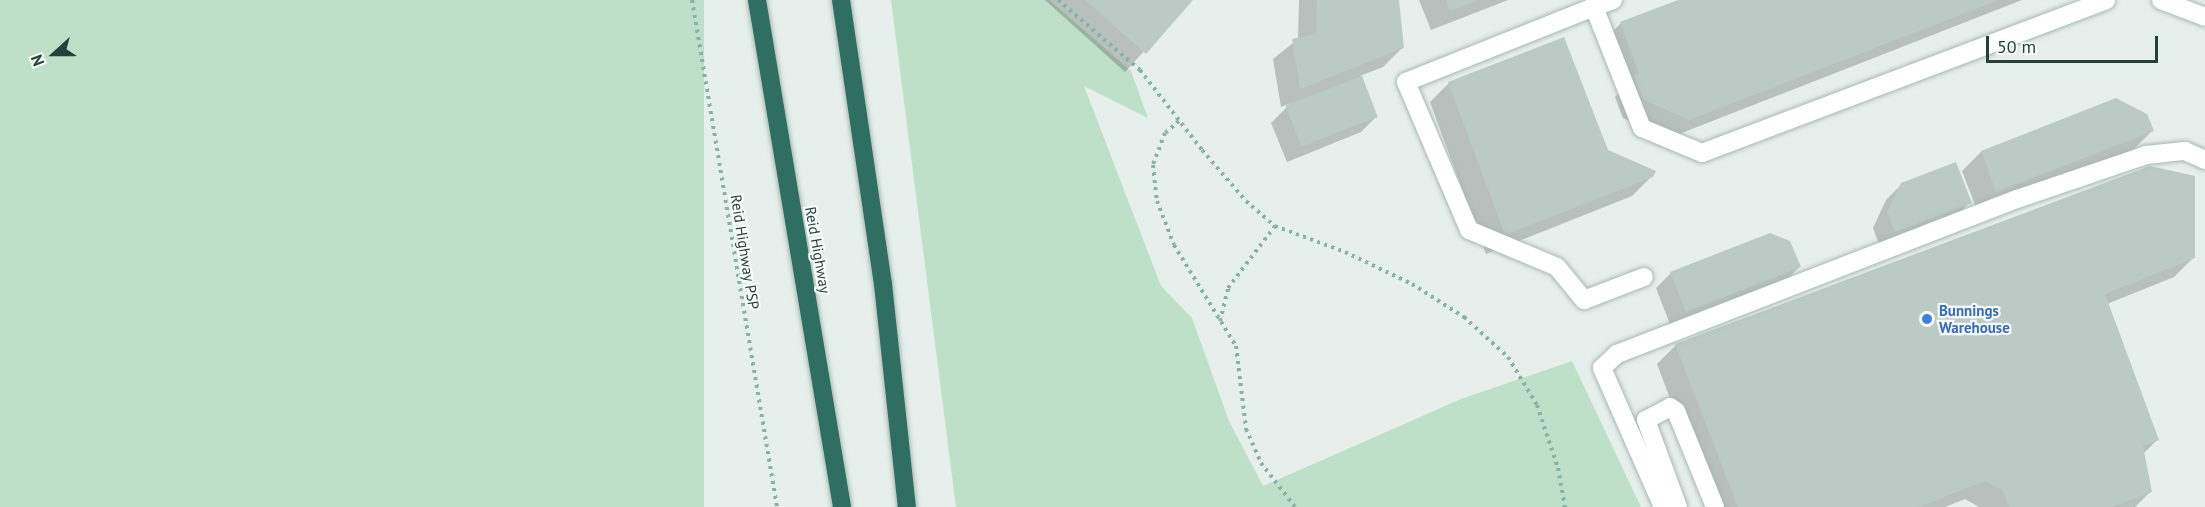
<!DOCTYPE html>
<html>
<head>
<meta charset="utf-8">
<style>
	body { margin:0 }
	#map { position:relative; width:2205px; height:507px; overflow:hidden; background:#e6efeb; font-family:"PT Sans",sans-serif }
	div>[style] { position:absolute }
	.green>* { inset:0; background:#bfe0c8; transform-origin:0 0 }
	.shadow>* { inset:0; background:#0003 }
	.building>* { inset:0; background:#bbcac4; transform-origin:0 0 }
	.path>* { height:4px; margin-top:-2px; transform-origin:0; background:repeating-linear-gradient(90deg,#86b3a5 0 3px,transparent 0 7.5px) }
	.roads { filter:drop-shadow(0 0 2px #a8b8b2) drop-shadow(0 0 2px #a8b8b2) }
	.minor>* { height:18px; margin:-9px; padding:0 9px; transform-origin:9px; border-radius:9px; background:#fff }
	.highway>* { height:18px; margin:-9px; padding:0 9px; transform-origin:9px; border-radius:9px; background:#2f6f62 }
	.dots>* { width:16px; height:16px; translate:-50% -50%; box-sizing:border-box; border:3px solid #f7fbf9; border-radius:50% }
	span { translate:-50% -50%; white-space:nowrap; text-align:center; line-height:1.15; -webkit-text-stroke:4.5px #f7fbf9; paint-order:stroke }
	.street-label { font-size:15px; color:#24423a }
	.shop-label { font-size:15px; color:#366cbe; font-weight:700 }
	.left { translate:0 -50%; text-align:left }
	.north { position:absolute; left:24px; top:24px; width:60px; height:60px; -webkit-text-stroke:4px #f7fbf9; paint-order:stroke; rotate:249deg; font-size:16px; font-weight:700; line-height:24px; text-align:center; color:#24423a }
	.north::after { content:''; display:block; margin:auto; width:21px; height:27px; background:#24423a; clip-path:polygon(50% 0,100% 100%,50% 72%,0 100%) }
	.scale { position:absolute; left:1986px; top:36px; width:172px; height:27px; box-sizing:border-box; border:3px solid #24423a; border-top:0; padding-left:8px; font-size:18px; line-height:21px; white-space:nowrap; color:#24423a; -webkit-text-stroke:4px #f7fbf9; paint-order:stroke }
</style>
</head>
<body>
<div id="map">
	<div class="green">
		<div style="left:0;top:0;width:704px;height:507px"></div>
		<div style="clip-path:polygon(891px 0,1049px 0,1131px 71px,1148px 118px,1084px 86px,1161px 286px,1192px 318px,1229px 421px,1263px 486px,1461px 399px,1572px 361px,1641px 507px,956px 507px)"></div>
	</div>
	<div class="shadow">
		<div style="clip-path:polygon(1045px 0,1191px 0,1125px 72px)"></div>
		<div style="clip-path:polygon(1299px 0,1396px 0,1402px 48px,1383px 67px,1360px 76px,1377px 116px,1361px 132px,1287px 162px,1271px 123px,1291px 103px,1281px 107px,1273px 59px,1298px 39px)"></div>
		<div style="clip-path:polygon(1419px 0,1508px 0,1431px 30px)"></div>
		<div style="clip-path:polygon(1682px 0,2022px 0,1669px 138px,1623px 118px,1615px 97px,1620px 92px,1601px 43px,1620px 24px)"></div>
		<div style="clip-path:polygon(1449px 83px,1652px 176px,1632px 196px,1486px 254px,1430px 102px)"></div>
		<div style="clip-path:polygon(2152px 131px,2133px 150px,1977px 210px,1962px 171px,1981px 152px)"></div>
		<div style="clip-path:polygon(1902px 184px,1970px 202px,1955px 218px,1880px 247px,1873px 228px,1886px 200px)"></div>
		<div style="clip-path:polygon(2193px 258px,2174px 277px,2107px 304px,2158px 439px,2143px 454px,2150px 492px,2135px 507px,1979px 507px,1965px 499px,1945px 507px,1711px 507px,1657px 364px,1676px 345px)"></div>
		<div style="clip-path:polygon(1799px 267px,1784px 283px,1671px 327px,1656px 288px,1671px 273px)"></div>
	</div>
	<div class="building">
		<div style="clip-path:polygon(1085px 0,1193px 0,1146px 54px)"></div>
		<div style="clip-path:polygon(1317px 0,1399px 0,1404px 48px,1300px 89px,1292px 39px,1316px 34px)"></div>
		<div style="clip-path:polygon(1446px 0,1479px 0,1450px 11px)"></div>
		<div style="clip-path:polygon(1678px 0,1999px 0,1689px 120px,1642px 99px,1633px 76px,1639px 74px,1620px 22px)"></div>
		<div style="clip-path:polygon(1564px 37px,1608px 150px,1656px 171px,1653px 177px,1505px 235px,1448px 82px)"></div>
		<div style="left:1362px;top:76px;width:44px;height:82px;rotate:69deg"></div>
		<div style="clip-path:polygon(2116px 98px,2147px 114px,2154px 131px,1996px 192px,1981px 151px)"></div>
		<div style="clip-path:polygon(1956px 162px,1972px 203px,1895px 232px,1887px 212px,1901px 183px)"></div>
		<div style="clip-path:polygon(2150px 166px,2195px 176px,2195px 258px,2105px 294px,2159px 440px,2143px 446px,2152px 492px,2112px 507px,2009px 507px,2002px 490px,1985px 481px,1919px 507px,1738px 507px,1675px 344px)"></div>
		<div style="clip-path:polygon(1770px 233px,1790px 241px,1801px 267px,1686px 312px,1670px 272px)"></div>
	</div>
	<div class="path">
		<div style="left:692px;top:0;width:514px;rotate:80.48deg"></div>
		<div style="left:1058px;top:0;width:108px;rotate:40.5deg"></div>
		<div style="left:1140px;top:70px;width:101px;rotate:52.2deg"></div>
		<div style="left:1202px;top:150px;width:67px;rotate:49.2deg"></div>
		<div style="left:1246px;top:201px;width:38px;rotate:41deg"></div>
		<div style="left:1275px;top:226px;width:75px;rotate:20.4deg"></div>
		<div style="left:1345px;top:252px;width:74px;rotate:25.5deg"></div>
		<div style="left:1412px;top:284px;width:62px;rotate:32.4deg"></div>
		<div style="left:1464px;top:317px;width:59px;rotate:42.3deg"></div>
		<div style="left:1508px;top:357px;width:56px;rotate:58.9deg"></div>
		<div style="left:1537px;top:405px;width:66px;rotate:71.6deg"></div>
		<div style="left:1558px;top:468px;width:40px;rotate:80deg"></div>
		<div style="left:1179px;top:121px;width:18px;rotate:139deg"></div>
		<div style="left:1165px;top:133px;width:34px;rotate:111deg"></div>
		<div style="left:1153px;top:165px;width:36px;rotate:84deg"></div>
		<div style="left:1157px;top:201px;width:47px;rotate:68.9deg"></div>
		<div style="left:1174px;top:245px;width:119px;rotate:58.5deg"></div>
		<div style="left:1236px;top:346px;width:84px;rotate:83.1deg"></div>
		<div style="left:1246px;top:429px;width:37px;rotate:66deg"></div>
		<div style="left:1261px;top:463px;width:56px;rotate:52.3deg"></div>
		<div style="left:1220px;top:321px;width:34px;rotate:-76deg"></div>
		<div style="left:1228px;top:288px;width:78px;rotate:-52.8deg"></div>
	</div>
	<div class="roads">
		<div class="minor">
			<div style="left:1613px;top:0;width:20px;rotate:160deg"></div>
			<div style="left:1594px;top:7px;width:130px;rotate:68.4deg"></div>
			<div style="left:1642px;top:128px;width:65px;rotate:22.6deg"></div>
			<div style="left:1702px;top:153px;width:432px;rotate:-20.7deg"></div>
			<div style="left:2161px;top:0;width:47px;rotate:21.1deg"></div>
			<div style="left:1594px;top:7px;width:202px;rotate:158.3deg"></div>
			<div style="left:1406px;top:82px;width:161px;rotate:66.9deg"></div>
			<div style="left:1469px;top:230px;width:95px;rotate:22.8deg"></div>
			<div style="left:1557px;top:267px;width:43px;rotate:50.7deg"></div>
			<div style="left:1584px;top:300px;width:64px;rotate:-21deg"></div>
			<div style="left:1663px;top:507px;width:152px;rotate:-113.7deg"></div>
			<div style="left:1602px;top:368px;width:21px;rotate:-43deg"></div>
			<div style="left:1617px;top:354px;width:429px;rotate:-21.2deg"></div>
			<div style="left:2017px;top:199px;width:136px;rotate:-18.8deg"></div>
			<div style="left:2146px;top:155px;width:39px;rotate:-6deg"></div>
			<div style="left:2185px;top:151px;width:22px;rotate:24deg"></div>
			<div style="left:1678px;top:507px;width:93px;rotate:-110.2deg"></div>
			<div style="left:1646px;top:420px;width:27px;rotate:-28deg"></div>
			<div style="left:1670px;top:407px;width:7px;rotate:34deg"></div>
			<div style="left:1676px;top:411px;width:104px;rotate:67.9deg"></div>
		</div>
		<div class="highway">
			<div style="left:757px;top:0;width:514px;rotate:80.48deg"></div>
			<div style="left:841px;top:0;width:287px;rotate:81.6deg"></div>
			<div style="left:883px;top:284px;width:224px;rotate:83.9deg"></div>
		</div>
	</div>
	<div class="dots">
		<div style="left:1927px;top:319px;background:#3f7fe0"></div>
	</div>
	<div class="street-label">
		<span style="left:818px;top:250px;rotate:80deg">Reid Highway</span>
		<span style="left:745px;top:252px;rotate:81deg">Reid Highway PSP</span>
	</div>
	<div class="shop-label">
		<span class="left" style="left:1939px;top:319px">Bunnings<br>Warehouse</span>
	</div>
	<div class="north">N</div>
	<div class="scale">50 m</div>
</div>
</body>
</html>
